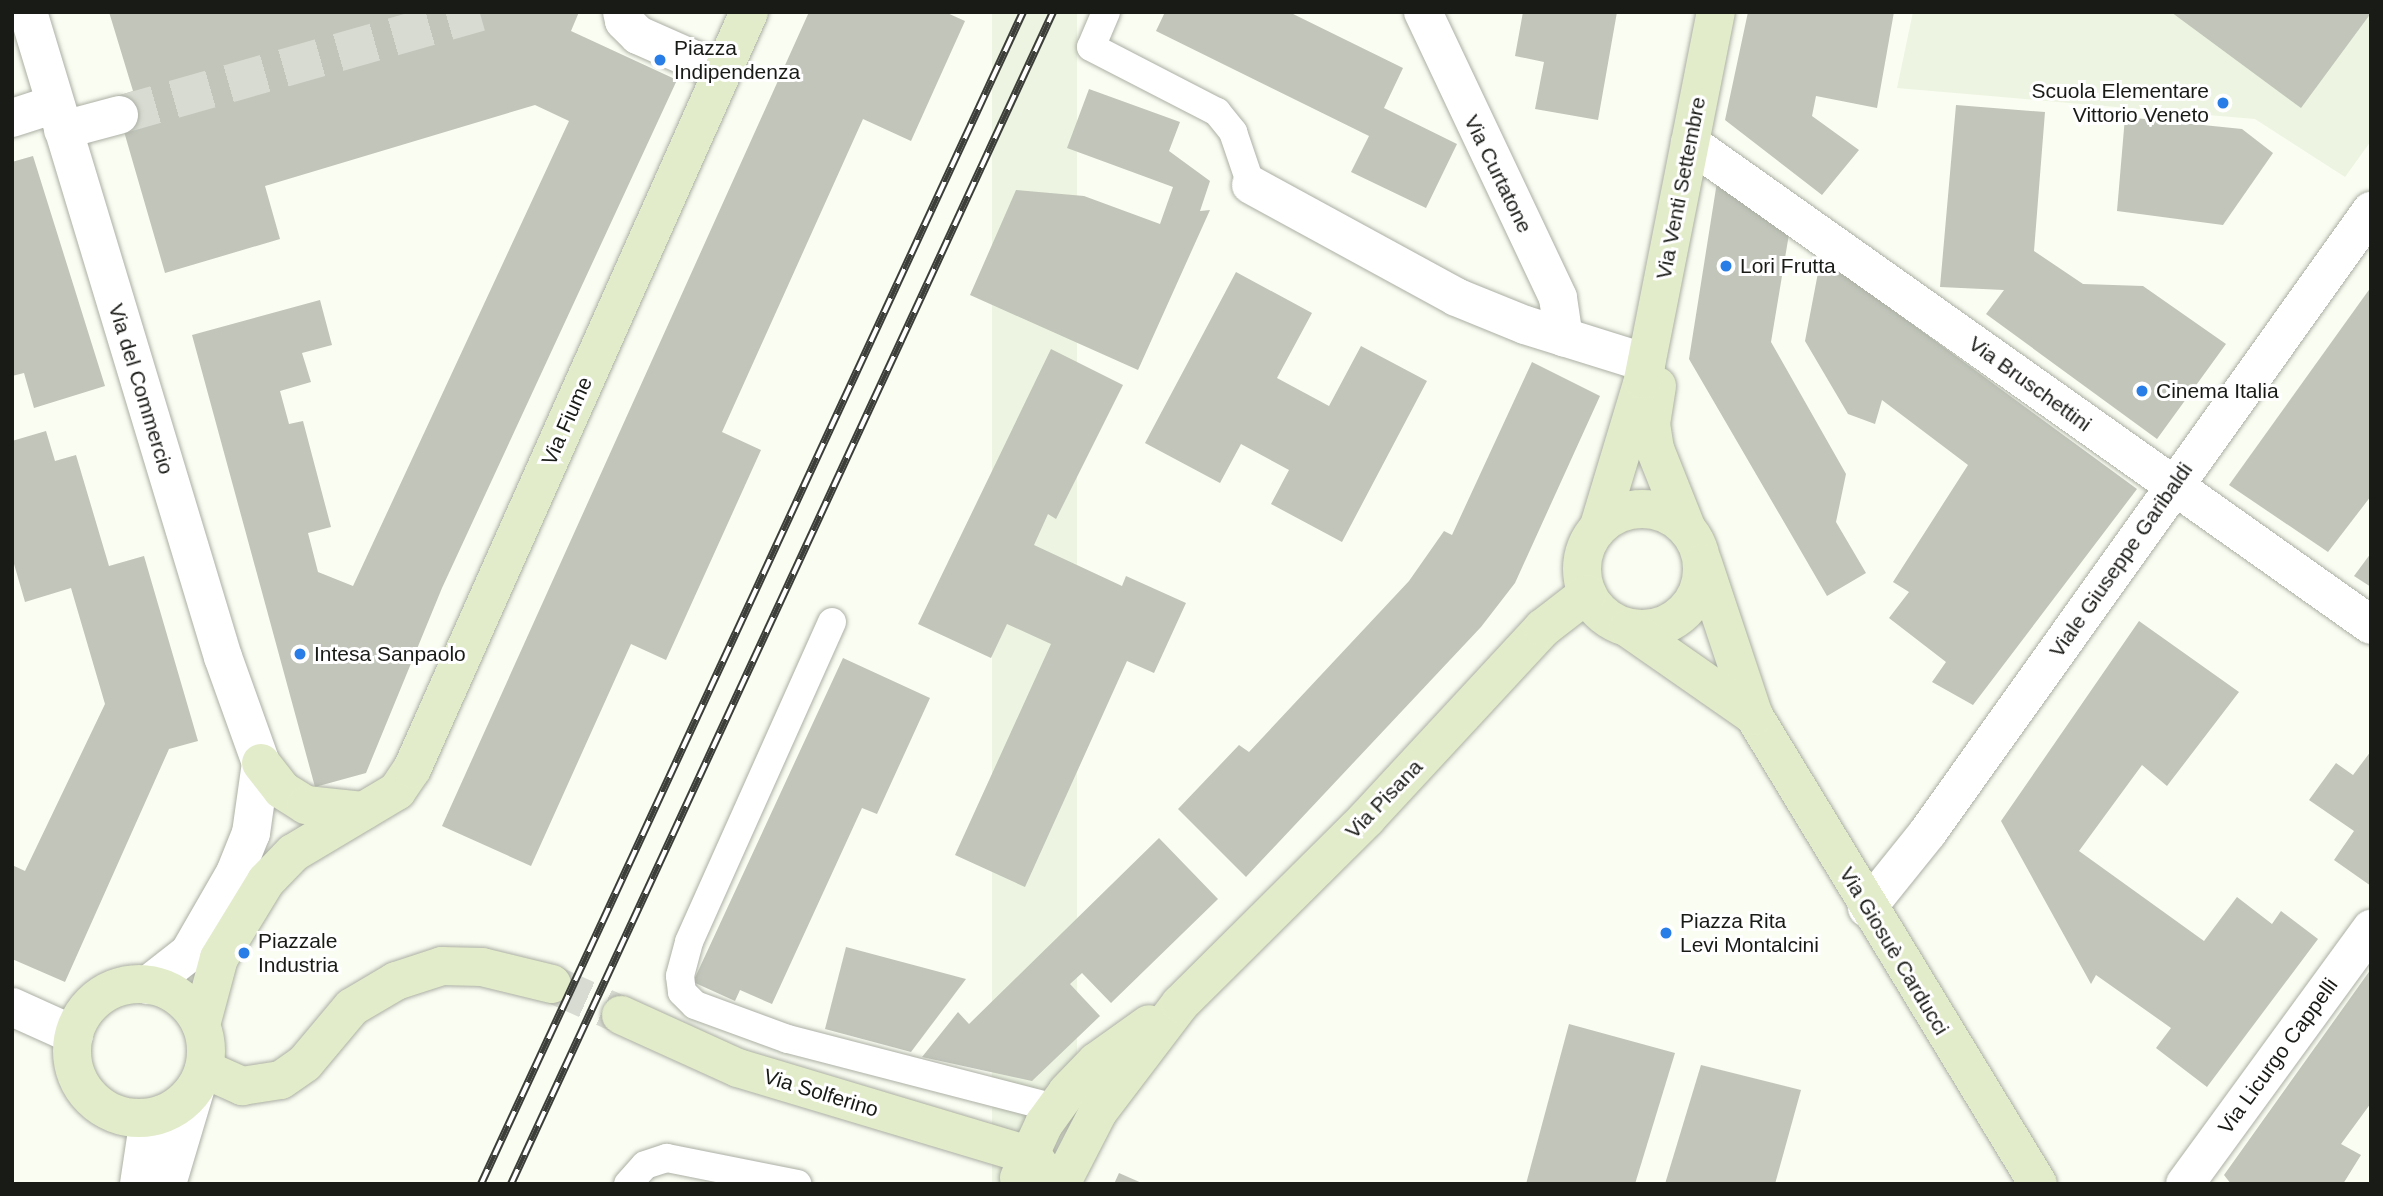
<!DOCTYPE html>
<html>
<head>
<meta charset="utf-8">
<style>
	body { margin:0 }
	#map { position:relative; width:2383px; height:1196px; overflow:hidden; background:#fafdf2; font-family:Arial,sans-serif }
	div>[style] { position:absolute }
	.built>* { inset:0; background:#edf4e1; transform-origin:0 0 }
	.building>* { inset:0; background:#c1c5ba }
	.street-tunnel>* { height:38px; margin-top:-19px; transform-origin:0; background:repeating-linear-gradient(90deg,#d8dbd1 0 38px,transparent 0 57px) }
	.secondary-tunnel>* { height:38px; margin-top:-19px; transform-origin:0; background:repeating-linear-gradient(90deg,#d8dbd1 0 38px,transparent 0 57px) }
	.roads { filter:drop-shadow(0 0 2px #abafa4) drop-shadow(0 0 2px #abafa4) }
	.lane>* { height:28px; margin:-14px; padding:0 14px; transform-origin:14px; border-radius:14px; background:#fff }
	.street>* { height:38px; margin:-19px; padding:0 19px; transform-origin:19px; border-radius:19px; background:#fff }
	.secondary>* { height:38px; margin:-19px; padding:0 19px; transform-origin:19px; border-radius:19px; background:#e3ecca }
	.secondary>.ring { margin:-19px; padding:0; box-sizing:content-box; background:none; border:38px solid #e3ecca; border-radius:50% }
	.rail>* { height:8px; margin-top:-4px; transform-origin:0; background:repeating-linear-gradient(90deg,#fff 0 16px,#3c3e39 0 32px); box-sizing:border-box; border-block:2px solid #3c3e39 }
	.dots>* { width:19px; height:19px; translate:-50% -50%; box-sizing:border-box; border:4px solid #fff; border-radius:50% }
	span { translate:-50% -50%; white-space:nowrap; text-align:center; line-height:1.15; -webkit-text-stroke:6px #fff; paint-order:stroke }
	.poi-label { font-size:21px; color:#191b17 }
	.left { translate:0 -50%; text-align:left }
	.right { translate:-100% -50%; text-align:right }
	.street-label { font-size:21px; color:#191b17 }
	.frame { position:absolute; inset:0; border:14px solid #191b17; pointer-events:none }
</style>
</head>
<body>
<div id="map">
	<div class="built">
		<div style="left:992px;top:12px;width:85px;height:1288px"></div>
		<div style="clip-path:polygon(1913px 12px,2371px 12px,2371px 141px,2345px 177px,2255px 119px,1897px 88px)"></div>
	</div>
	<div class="building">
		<div style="clip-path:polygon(109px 12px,579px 12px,571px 31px,677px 80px,442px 588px,366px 773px,315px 787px,192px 335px,320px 300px,332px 345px,302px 353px,311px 382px,280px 391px,289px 424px,303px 421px,331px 527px,308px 533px,318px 572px,353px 586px,569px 121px,535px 105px,265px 186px,280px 239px,165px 273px,114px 97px,133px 91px)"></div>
		<div style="clip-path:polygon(809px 12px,945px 12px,965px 21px,911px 141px,863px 119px,722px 432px,761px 450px,666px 660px,631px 644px,531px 866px,442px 826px)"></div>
		<div style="clip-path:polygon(1165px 12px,1289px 12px,1403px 68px,1384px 108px,1457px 144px,1426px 208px,1351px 172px,1369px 136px,1156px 31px)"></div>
		<div style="clip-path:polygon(1523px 12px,1617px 12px,1598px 120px,1535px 109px,1544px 62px,1515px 56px)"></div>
		<div style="clip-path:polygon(1748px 12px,1894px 12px,1877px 108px,1816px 96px,1812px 116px,1859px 150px,1822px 195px,1725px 120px)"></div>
		<div style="clip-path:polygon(2171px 12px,2371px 12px,2371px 13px,2301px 108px)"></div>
		<div style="clip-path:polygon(1089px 89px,1180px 122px,1169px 151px,1210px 181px,1200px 211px,1210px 210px,1138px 370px,970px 295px,1016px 190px,1084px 196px,1160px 224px,1173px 187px,1067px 148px)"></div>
		<div style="clip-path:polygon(1956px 105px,2045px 112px,2034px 251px,2083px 284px,2143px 286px,2226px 344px,2157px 439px,1986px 314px,2004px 290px,1940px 287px)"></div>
		<div style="clip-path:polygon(2125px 117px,2242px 129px,2273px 153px,2223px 225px,2117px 211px)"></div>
		<div style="clip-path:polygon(33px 156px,105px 386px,34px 408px,24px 373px,12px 376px,12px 162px)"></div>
		<div style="clip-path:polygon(1717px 182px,1789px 234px,1771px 342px,1846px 474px,1836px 522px,1866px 573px,1827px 596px,1689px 359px)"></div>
		<div style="clip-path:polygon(1821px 257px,2137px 489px,1973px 705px,1932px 682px,1946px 662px,1889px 618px,1909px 592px,1893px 582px,1968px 465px,1882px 400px,1875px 424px,1848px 414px,1805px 341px)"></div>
		<div style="clip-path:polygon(1236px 272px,1312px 313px,1277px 378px,1329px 406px,1361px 346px,1427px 381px,1342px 542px,1271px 504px,1289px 470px,1241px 444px,1220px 483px,1145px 443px)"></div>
		<div style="clip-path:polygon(2371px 287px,2371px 496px,2328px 552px,2229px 485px)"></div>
		<div style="clip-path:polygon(1051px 349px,1123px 385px,1056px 519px,1048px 514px,1034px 545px,1122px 586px,1126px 576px,1186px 603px,1154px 673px,1127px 661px,1025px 887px,955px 855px,1051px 644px,1007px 624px,991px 658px,918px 624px)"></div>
		<div style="clip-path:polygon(1532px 362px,1600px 396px,1515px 583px,1481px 627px,1246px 877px,1178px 809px,1239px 745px,1249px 752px,1409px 581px,1444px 531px,1452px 535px)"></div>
		<div style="clip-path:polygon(46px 431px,55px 461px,76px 455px,109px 566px,144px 556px,198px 741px,169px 749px,65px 982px,12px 959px,12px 865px,25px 871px,105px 704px,71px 588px,25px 602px,12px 557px,12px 441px)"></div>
		<div style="clip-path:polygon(2371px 553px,2371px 587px,2354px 576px)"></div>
		<div style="clip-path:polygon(2139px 621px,2239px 692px,2167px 786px,2142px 765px,2079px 851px,2204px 941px,2237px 897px,2272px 924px,2281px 911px,2318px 939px,2207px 1087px,2156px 1048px,2171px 1028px,2096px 975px,2091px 984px,2001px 821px)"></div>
		<div style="clip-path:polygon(843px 658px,930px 698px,877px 814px,862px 808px,772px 1004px,740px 990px,735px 1001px,693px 982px)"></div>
		<div style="clip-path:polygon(2371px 751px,2371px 886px,2334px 860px,2354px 831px,2309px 800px,2336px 763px,2353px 775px)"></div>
		<div style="clip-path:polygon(1159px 838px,1218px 899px,1111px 1003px,1082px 973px,1070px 984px,1100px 1016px,1032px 1081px,922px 1057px,958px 1012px,969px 1024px)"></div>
		<div style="clip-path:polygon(846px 947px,966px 979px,911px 1052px,825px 1029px)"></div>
		<div style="clip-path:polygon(2371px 969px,2371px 1103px,2341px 1144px,2361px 1155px,2343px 1184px,2231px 1184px,2224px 1175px)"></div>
		<div style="clip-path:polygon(1569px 1024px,1675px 1053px,1635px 1184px,1526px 1184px)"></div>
		<div style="clip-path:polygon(1701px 1065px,1801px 1090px,1775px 1184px,1665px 1184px)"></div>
		<div style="clip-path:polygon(1119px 1173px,1144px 1184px,1114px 1184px)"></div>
	</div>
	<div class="street-tunnel">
		<div style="left:119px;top:115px;width:375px;rotate:-15.9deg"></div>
	</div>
	<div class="secondary-tunnel">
		<div style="left:552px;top:984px;width:76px;rotate:24.2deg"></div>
	</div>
	<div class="roads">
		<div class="lane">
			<div style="left:1106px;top:12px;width:38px;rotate:113deg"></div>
			<div style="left:1091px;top:47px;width:142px;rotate:27.3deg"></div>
			<div style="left:1217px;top:112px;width:26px;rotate:51deg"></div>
			<div style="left:1233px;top:132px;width:56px;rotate:71.2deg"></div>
			<div style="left:832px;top:622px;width:350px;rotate:114.1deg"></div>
			<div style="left:689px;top:942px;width:35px;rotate:105deg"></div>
			<div style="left:680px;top:976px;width:16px;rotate:83deg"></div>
			<div style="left:682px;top:992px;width:18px;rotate:45deg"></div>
			<div style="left:695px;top:1005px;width:99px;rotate:20.1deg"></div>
			<div style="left:788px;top:1039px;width:275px;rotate:14.5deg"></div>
			<div style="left:628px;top:1184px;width:25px;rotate:-48deg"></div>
			<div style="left:645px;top:1165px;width:23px;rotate:-18deg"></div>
			<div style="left:667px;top:1158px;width:133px;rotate:11.3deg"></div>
		</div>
		<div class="street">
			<div style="left:28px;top:12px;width:674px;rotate:73.18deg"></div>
			<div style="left:223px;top:657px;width:113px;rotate:70.3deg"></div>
			<div style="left:261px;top:763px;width:71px;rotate:98.1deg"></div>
			<div style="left:251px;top:833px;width:43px;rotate:111.8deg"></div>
			<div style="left:235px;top:873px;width:92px;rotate:119.9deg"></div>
			<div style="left:189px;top:953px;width:52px;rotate:142deg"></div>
			<div style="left:622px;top:12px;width:9px;rotate:77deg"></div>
			<div style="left:624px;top:21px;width:20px;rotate:45deg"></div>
			<div style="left:638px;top:35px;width:92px;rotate:23.8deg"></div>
			<div style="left:1423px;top:12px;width:316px;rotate:64.7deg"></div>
			<div style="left:1558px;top:298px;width:40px;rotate:81.5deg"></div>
			<div style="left:12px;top:118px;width:45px;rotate:-18deg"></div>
			<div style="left:63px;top:130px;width:58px;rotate:-15deg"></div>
			<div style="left:1690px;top:143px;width:834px;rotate:35.29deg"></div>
			<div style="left:1251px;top:185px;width:234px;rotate:28.6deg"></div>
			<div style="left:1456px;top:297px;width:74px;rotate:22.1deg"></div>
			<div style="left:1525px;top:325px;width:127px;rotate:17.4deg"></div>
			<div style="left:1867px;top:908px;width:97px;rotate:-51.2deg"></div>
			<div style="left:1928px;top:832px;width:763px;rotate:-54.5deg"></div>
			<div style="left:12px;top:1007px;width:68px;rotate:24.3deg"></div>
			<div style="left:139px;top:1184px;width:67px;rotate:-81.4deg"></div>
			<div style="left:167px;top:1184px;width:101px;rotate:-73.4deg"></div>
			<div style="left:2185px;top:1184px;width:316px;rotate:-53.9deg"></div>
		</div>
		<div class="secondary">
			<div style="left:1657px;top:386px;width:38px;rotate:99deg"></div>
			<div style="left:1651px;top:424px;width:25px;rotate:81deg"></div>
			<div style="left:1655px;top:449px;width:84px;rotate:68.3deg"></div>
			<div class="ring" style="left:1582px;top:509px;width:82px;height:82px"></div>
			<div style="left:1599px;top:526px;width:152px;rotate:-73.2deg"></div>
			<div style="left:1643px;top:380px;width:375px;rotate:-78.8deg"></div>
			<div style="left:1703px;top:563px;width:161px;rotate:71.6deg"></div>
			<div style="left:1754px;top:716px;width:547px;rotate:58.75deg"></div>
			<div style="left:1628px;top:628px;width:154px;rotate:34.9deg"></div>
			<div style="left:261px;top:763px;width:34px;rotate:52deg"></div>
			<div style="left:282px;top:790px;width:28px;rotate:32deg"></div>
			<div style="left:306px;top:805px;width:57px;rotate:6deg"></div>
			<div class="ring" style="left:72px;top:984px;width:96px;height:96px"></div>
			<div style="left:621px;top:1015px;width:128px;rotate:24.4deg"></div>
			<div style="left:738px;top:1068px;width:309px;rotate:16.7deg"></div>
			<div style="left:1034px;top:1157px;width:9px;rotate:58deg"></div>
			<div style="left:1039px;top:1165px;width:19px;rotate:99deg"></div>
			<div style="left:201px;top:1025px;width:69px;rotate:-75deg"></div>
			<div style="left:219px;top:958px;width:90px;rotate:-58.6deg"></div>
			<div style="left:266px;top:881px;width:39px;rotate:-46deg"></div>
			<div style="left:293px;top:853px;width:121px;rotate:-30.8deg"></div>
			<div style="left:397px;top:791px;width:27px;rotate:-56deg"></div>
			<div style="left:412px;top:769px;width:829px;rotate:-66deg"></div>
			<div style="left:204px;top:1069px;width:42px;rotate:24.1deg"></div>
			<div style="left:242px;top:1086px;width:39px;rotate:-9deg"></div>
			<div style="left:281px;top:1080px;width:29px;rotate:-35deg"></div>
			<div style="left:305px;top:1063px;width:73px;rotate:-50deg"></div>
			<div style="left:352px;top:1007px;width:51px;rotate:-30.6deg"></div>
			<div style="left:396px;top:981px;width:48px;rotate:-18.1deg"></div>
			<div style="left:442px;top:966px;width:40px;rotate:1.4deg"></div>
			<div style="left:482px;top:967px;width:72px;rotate:13.7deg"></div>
			<div style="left:1019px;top:1178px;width:60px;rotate:-65.2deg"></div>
			<div style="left:1044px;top:1124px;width:39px;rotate:-54deg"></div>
			<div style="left:1067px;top:1092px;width:42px;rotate:-46deg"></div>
			<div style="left:1096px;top:1062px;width:65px;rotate:-35.6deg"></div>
			<div style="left:1061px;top:1184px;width:81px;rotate:-62.8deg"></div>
			<div style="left:1098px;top:1112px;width:136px;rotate:-52.8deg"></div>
			<div style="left:1180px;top:1004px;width:264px;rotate:-44.8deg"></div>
			<div style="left:1367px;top:818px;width:259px;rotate:-47.2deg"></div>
			<div style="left:1543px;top:628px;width:56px;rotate:-37.7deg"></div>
		</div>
	</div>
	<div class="rail">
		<div style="left:481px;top:1184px;width:1291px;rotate:-65.18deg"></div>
		<div style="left:511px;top:1184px;width:1291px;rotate:-65.18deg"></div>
	</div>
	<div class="dots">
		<div style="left:660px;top:60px;background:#287de7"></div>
		<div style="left:2223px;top:103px;background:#287de7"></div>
		<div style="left:1726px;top:266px;background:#287de7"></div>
		<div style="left:2142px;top:391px;background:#287de7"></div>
		<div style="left:300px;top:654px;background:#287de7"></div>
		<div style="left:1666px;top:933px;background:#287de7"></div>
		<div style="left:244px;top:953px;background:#287de7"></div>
	</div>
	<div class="poi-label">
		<span class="left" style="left:674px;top:60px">Piazza<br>Indipendenza</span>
		<span class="right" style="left:2209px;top:103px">Scuola Elementare<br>Vittorio Veneto</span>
		<span class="left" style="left:1740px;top:266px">Lori Frutta</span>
		<span class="left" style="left:2156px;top:391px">Cinema Italia</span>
		<span class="left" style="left:314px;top:654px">Intesa Sanpaolo</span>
		<span class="left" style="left:1680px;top:933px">Piazza Rita<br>Levi Montalcini</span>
		<span class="left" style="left:258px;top:953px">Piazzale<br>Industria</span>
	</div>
	<div class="street-label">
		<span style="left:1498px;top:174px;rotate:64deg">Via Curtatone</span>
		<span style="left:1681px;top:188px;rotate:-79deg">Via Venti Settembre</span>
		<span style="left:2030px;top:384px;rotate:36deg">Via Bruschettini</span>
		<span style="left:141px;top:389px;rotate:73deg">Via del Commercio</span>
		<span style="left:567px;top:421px;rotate:-66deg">Via Fiume</span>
		<span style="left:2121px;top:560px;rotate:-55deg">Viale Giuseppe Garibaldi</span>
		<span style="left:1384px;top:799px;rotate:-46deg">Via Pisana</span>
		<span style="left:1894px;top:951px;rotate:59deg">Via Giosuè Carducci</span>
		<span style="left:2278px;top:1056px;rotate:-54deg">Via Licurgo Cappelli</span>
		<span style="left:821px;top:1093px;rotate:17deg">Via Solferino</span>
	</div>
	<div class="frame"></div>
</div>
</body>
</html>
